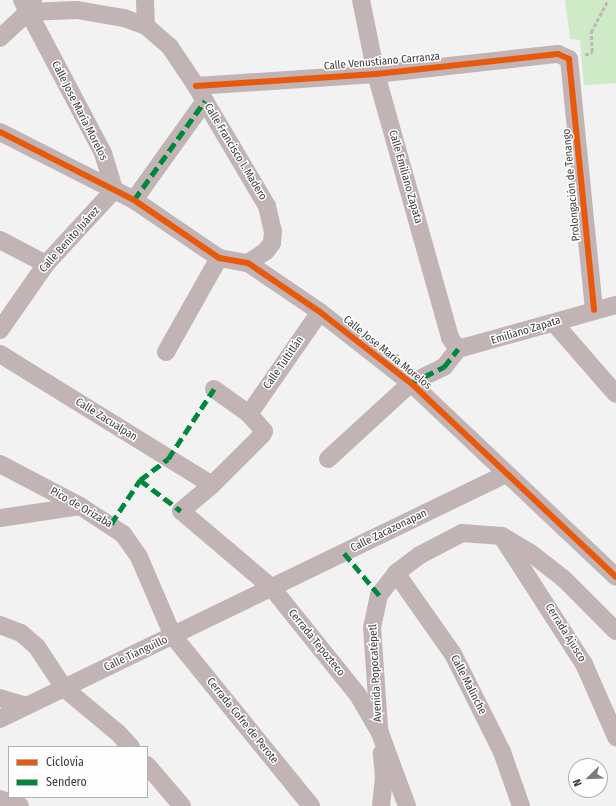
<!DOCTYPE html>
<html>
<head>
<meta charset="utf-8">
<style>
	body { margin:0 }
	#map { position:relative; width:616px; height:806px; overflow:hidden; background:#f2f2f2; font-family:"Fira Sans Condensed",sans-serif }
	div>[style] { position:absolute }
	.green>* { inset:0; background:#cfeac6 }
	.path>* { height:2.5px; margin-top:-1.25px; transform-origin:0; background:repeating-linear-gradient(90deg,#c0b7b8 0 4px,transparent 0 6px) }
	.minor>* { height:18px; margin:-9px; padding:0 9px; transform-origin:9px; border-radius:9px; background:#c2b3b4 }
	.quiet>* { height:5px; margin-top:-2.5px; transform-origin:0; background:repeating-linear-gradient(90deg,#00873e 0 10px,transparent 0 15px) }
	.cycleway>* { height:6px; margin:-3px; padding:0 3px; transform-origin:3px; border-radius:3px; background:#e8590c }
	span { translate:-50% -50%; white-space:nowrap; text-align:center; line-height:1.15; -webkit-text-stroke:3px #fefeff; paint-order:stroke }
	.street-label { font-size:11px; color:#3c3c3d }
	.legend { position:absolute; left:8px; top:746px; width:140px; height:52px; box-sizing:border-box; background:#fefeff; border:1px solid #b0b0b1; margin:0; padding:5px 7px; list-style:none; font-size:12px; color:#3c3c3d }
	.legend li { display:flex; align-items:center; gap:8px; height:20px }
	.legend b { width:20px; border:1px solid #b0b0b1 }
	.north { position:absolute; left:568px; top:758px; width:40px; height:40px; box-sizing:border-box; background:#fefeff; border:1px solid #b0b0b1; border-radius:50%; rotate:247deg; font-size:11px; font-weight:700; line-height:16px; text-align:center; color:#3c3c3d }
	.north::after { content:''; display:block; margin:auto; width:14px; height:18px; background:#7c7c7c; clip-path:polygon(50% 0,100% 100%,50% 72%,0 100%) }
</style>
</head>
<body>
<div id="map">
	<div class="green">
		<div style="clip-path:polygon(565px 0,616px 0,616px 83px,584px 85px,580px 40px,570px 39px)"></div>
	</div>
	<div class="path">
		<div style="left:585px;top:55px;width:8px;rotate:-23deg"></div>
		<div style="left:592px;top:52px;width:20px;rotate:-93deg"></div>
		<div style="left:591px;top:32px;width:36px;rotate:-62deg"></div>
	</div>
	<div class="minor">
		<div style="left:22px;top:0;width:173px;rotate:62.1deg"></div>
		<div style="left:103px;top:153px;width:39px;rotate:73deg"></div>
		<div style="left:145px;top:0;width:26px;rotate:88deg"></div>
		<div style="left:361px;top:0;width:76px;rotate:78.5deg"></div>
		<div style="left:376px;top:74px;width:274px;rotate:74.3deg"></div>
		<div style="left:450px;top:338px;width:14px;rotate:54deg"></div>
		<div style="left:28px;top:12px;width:49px;rotate:-2.3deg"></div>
		<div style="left:77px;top:10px;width:48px;rotate:9.7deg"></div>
		<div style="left:124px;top:18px;width:23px;rotate:20deg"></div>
		<div style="left:146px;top:26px;width:32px;rotate:41deg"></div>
		<div style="left:170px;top:47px;width:47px;rotate:56.3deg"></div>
		<div style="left:196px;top:86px;width:139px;rotate:59.4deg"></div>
		<div style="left:267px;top:206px;width:26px;rotate:77deg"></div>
		<div style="left:273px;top:231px;width:12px;rotate:95deg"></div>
		<div style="left:272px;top:243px;width:10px;rotate:127deg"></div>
		<div style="left:266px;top:251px;width:22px;rotate:146deg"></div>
		<div style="left:0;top:38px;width:38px;rotate:-43deg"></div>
		<div style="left:28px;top:12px;width:11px;rotate:-63deg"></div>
		<div style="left:196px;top:86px;width:180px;rotate:-3.8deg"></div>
		<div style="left:376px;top:74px;width:183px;rotate:-6.3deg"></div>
		<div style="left:558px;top:54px;width:12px;rotate:24deg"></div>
		<div style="left:569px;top:59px;width:252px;rotate:84.3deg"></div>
		<div style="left:0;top:132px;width:150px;rotate:26.9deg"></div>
		<div style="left:134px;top:200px;width:103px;rotate:34.3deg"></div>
		<div style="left:219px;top:258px;width:29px;rotate:10deg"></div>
		<div style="left:248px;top:263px;width:87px;rotate:34.2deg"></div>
		<div style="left:320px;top:312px;width:115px;rotate:38deg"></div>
		<div style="left:411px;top:383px;width:282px;rotate:43.4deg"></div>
		<div style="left:134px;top:200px;width:122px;rotate:-54.4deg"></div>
		<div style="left:0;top:240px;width:52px;rotate:27.6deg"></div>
		<div style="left:554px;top:323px;width:94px;rotate:48.9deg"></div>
		<div style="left:0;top:330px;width:80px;rotate:-55.1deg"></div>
		<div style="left:46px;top:264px;width:100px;rotate:-47.4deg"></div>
		<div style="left:458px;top:349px;width:164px;rotate:-15.6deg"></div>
		<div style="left:166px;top:352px;width:108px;rotate:-60.6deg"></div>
		<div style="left:0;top:354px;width:249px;rotate:31.7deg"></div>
		<div style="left:214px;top:389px;width:43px;rotate:35.5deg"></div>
		<div style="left:249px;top:414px;width:23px;rotate:49deg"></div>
		<div style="left:264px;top:431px;width:4px;rotate:117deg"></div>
		<div style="left:262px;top:435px;width:71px;rotate:135deg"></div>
		<div style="left:212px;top:485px;width:40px;rotate:140deg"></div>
		<div style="left:181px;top:511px;width:119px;rotate:40.2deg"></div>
		<div style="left:272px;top:588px;width:137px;rotate:51.2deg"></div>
		<div style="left:358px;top:695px;width:44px;rotate:59.9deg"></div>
		<div style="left:380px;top:733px;width:78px;rotate:69.7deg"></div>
		<div style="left:249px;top:414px;width:124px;rotate:-55.2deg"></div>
		<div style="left:328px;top:459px;width:113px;rotate:-42.5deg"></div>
		<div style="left:411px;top:383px;width:37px;rotate:-26deg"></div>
		<div style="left:444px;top:367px;width:23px;rotate:-52deg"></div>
		<div style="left:0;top:464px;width:90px;rotate:27.7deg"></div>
		<div style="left:80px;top:506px;width:51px;rotate:33.1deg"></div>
		<div style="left:123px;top:534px;width:28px;rotate:55deg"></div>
		<div style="left:139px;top:557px;width:86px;rotate:66.7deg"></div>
		<div style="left:173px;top:636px;width:219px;rotate:50.9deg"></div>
		<div style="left:0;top:518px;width:81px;rotate:-8.5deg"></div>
		<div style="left:504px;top:540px;width:148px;rotate:57.2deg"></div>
		<div style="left:584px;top:664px;width:80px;rotate:66.3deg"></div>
		<div style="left:396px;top:573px;width:99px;rotate:54.9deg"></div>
		<div style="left:453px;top:654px;width:110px;rotate:63.4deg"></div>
		<div style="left:502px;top:752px;width:57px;rotate:70.6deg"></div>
		<div style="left:0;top:625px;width:22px;rotate:21deg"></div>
		<div style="left:21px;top:633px;width:21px;rotate:41deg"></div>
		<div style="left:37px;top:647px;width:49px;rotate:56.6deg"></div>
		<div style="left:64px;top:688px;width:70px;rotate:39.8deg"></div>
		<div style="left:118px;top:733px;width:19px;rotate:47deg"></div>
		<div style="left:0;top:698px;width:27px;rotate:17deg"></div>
		<div style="left:0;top:719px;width:562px;rotate:-25.84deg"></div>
		<div style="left:379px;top:727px;width:99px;rotate:-94deg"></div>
		<div style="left:372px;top:628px;width:34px;rotate:-78deg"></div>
		<div style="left:379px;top:595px;width:28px;rotate:-52deg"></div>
		<div style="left:396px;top:573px;width:30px;rotate:-37deg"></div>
		<div style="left:420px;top:555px;width:47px;rotate:-27.6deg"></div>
		<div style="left:462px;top:533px;width:40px;rotate:4.3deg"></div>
		<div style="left:502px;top:536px;width:35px;rotate:31deg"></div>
		<div style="left:532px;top:554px;width:39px;rotate:38deg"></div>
		<div style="left:563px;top:578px;width:75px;rotate:45deg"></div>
		<div style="left:147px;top:765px;width:54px;rotate:49.5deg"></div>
		<div style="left:0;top:799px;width:21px;rotate:19deg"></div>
		<div style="left:381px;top:806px;width:28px;rotate:-84deg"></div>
		<div style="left:384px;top:778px;width:25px;rotate:-95deg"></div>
	</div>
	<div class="quiet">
		<div style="left:134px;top:200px;width:122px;rotate:-54.4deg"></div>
		<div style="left:411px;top:383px;width:37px;rotate:-26deg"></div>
		<div style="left:444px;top:367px;width:23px;rotate:-52deg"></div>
		<div style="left:140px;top:480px;width:51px;rotate:37.1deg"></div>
		<div style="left:111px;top:524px;width:53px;rotate:-56.6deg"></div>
		<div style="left:140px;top:480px;width:35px;rotate:-37deg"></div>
		<div style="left:168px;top:459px;width:84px;rotate:-56.7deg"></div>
		<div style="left:344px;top:553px;width:55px;rotate:50.2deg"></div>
	</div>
	<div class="cycleway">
		<div style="left:196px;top:86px;width:180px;rotate:-3.8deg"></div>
		<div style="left:376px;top:74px;width:183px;rotate:-6.3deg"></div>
		<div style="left:558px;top:54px;width:12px;rotate:24deg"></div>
		<div style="left:569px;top:59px;width:252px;rotate:84.3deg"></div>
		<div style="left:0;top:132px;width:150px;rotate:26.9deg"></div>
		<div style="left:134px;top:200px;width:103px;rotate:34.3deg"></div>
		<div style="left:219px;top:258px;width:29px;rotate:10deg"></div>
		<div style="left:248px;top:263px;width:87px;rotate:34.2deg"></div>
		<div style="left:320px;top:312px;width:115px;rotate:38deg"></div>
		<div style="left:411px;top:383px;width:282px;rotate:43.4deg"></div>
	</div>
	<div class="street-label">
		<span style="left:382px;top:62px;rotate:-5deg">Calle Venustiano Carranza</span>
		<span style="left:79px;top:111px;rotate:63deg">Calle Jose María Morelos</span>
		<span style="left:235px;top:152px;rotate:59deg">Calle Francisco I. Madero</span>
		<span style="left:405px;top:177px;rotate:74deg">Calle Emiliano Zapata</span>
		<span style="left:572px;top:185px;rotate:-95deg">Prolongación de Tenango</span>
		<span style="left:70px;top:240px;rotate:-48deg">Calle Benito Juárez</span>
		<span style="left:526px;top:331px;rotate:-17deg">Emiliano Zapata</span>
		<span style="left:387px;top:353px;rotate:39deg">Calle Jose María Morelos</span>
		<span style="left:284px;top:363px;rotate:-55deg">Calle Tultitlán</span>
		<span style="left:106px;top:420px;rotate:32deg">Calle Zacualpan</span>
		<span style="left:81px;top:508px;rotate:30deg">Pico de Orizaba</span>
		<span style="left:389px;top:531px;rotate:-26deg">Calle Zacazonapan</span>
		<span style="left:565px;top:633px;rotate:58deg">Cerrada Ajusco</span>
		<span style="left:316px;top:643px;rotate:51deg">Cerrada Tepozteco</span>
		<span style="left:136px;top:654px;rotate:-25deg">Calle Tianguillo</span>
		<span style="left:376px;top:673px;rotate:-93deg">Avenida Popocatépetl</span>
		<span style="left:468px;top:685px;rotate:63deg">Calle Malinche</span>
		<span style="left:242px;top:721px;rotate:51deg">Cerrada Cofre de Perote</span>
	</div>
	<ul class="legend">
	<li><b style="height:5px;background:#e8590c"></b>Ciclovía</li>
	<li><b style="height:5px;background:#00873e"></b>Sendero</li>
	</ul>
	<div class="north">N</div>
</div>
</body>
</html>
